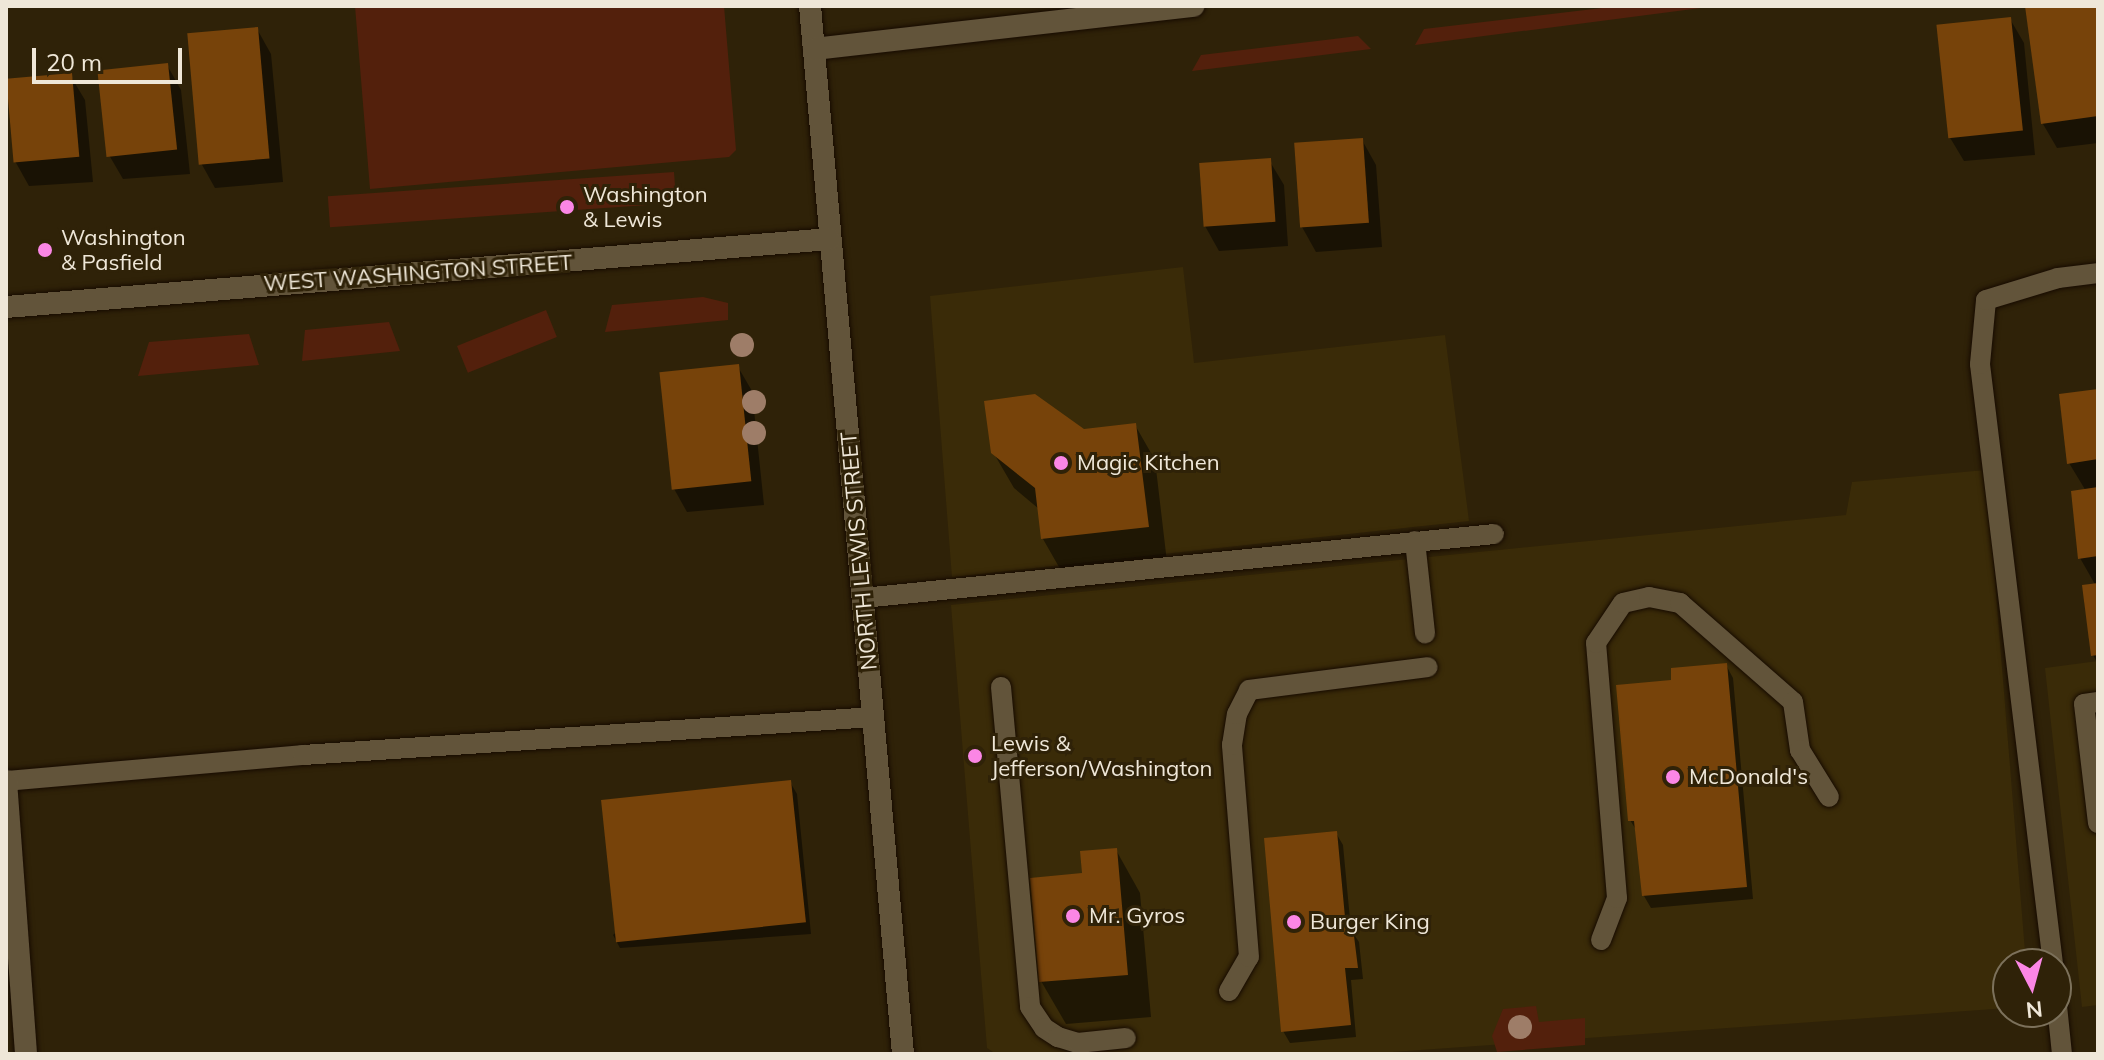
<!DOCTYPE html>
<html>
<head>
<meta charset="utf-8">
<style>
	body { margin:0 }
	#map { position:relative; width:2104px; height:1060px; overflow:hidden; background:#2f2208; font-family:Mulish,sans-serif }
	div>[style] { position:absolute }
	.built>* { inset:0; background:#3a2b08 }
	.green>* { inset:0; background:#53200c; transform-origin:0 0 }
	.shadow>* { inset:0; background:#0007 }
	.building>* { inset:0; background:#77430a; transform-origin:0 0 }
	.roads { filter:drop-shadow(0 0 2px #170b00) drop-shadow(0 0 2px #170b00) }
	.service>* { height:20px; margin:-10px; padding:0 10px; transform-origin:10px; border-radius:10px; background:#62543a }
	.minor>* { height:22px; margin:-11px; padding:0 11px; transform-origin:11px; border-radius:11px; background:#62543a }
	.tertiary>* { height:22px; margin:-11px; padding:0 11px; transform-origin:11px; border-radius:11px; background:#62543a }
	.trees>* { width:24px; height:24px; margin:-12px; border-radius:50%; background:#9e7d68 }
	.dots>* { width:22px; height:22px; translate:-50% -50%; box-sizing:border-box; border:4px solid #2f2208; border-radius:50% }
	span { translate:-50% -50%; white-space:nowrap; text-align:center; line-height:1.15; -webkit-text-stroke:6px #2f2208; paint-order:stroke }
	.poi-label { font-size:22px; color:#efe7d8 }
	.left { translate:0 -50%; text-align:left }
	.street-label { font-size:22px; color:#efe7d8 }
	.frame { position:absolute; inset:0; border:8px solid #efe7d8; pointer-events:none }
	.north { position:absolute; left:1992px; top:948px; width:80px; height:80px; box-sizing:border-box; background:#2f2208; border:2px solid #7c715b; border-radius:50%; rotate:174deg; font-size:22px; font-weight:700; line-height:32px; text-align:center; color:#efe7d8 }
	.north::after { content:''; display:block; margin:auto; width:28px; height:36px; background:#fb86e5; clip-path:polygon(50% 0,100% 100%,50% 72%,0 100%) }
	.scale { position:absolute; left:32px; top:48px; width:150px; height:36px; box-sizing:border-box; border:4px solid #efe7d8; border-top:0; padding-left:10px; font-size:24px; line-height:28px; white-space:nowrap; color:#efe7d8; -webkit-text-stroke:6px #2f2208; paint-order:stroke }
</style>
</head>
<body>
<div id="map">
	<div class="built">
		<div style="clip-path:polygon(1183px 267px,1194px 363px,1445px 335px,1469px 521px,952px 577px,930px 296px)"></div>
		<div style="clip-path:polygon(1986px 470px,2026px 964px,2008px 964px,2008px 1008px,1364px 1054px,996px 1054px,987px 1048px,951px 605px,1846px 515px,1852px 482px)"></div>
		<div style="clip-path:polygon(2098px 661px,2098px 1005px,2082px 1007px,2045px 668px)"></div>
	</div>
	<div class="green">
		<div style="clip-path:polygon(355px 6px,724px 6px,736px 150px,729px 157px,370px 189px)"></div>
		<div style="clip-path:polygon(1619px 6px,1716px 6px,1415px 45px,1424px 29px)"></div>
		<div style="clip-path:polygon(1358px 36px,1371px 49px,1192px 71px,1201px 55px)"></div>
		<div style="left:674px;top:172px;width:31px;height:347px;rotate:86deg"></div>
		<div style="clip-path:polygon(703px 297px,728px 303px,728px 320px,605px 332px,612px 305px)"></div>
		<div style="left:546px;top:310px;width:29px;height:96px;rotate:68deg"></div>
		<div style="clip-path:polygon(389px 322px,400px 351px,302px 361px,305px 330px)"></div>
		<div style="clip-path:polygon(249px 334px,259px 365px,138px 376px,149px 342px)"></div>
		<div style="clip-path:polygon(1536px 1006px,1539px 1022px,1585px 1018px,1585px 1045px,1497px 1052px,1492px 1036px,1503px 1009px)"></div>
	</div>
	<div class="shadow">
		<div style="clip-path:polygon(2027px 6px,2098px 6px,2098px 143px,2057px 148px,2043px 124px)"></div>
		<div style="clip-path:polygon(2010px 19px,2024px 43px,2035px 155px,1964px 161px,1949px 136px)"></div>
		<div style="clip-path:polygon(257px 29px,271px 54px,283px 182px,215px 188px,201px 163px)"></div>
		<div style="clip-path:polygon(167px 65px,181px 90px,190px 174px,123px 179px,109px 155px)"></div>
		<div style="clip-path:polygon(70px 75px,85px 100px,93px 182px,29px 186px,15px 161px)"></div>
		<div style="clip-path:polygon(1362px 140px,1376px 165px,1382px 247px,1316px 252px,1302px 227px)"></div>
		<div style="clip-path:polygon(1269px 160px,1284px 185px,1288px 246px,1219px 251px,1205px 226px)"></div>
		<div style="clip-path:polygon(738px 367px,752px 391px,764px 505px,687px 512px,673px 487px)"></div>
		<div style="clip-path:polygon(2098px 391px,2098px 664px,2093px 655px,2096px 586px,2080px 558px,2086px 491px,2069px 463px)"></div>
		<div style="clip-path:polygon(1135px 425px,1155px 460px,1167px 562px,1063px 574px,1043px 539px,1039px 509px,1014px 488px,993px 452px)"></div>
		<div style="clip-path:polygon(1726px 665px,1733px 678px,1753px 899px,1651px 908px,1644px 896px,1638px 833px,1630px 820px)"></div>
		<div style="clip-path:polygon(790px 782px,797px 794px,811px 934px,620px 948px,613px 935px)"></div>
		<div style="clip-path:polygon(1336px 833px,1343px 845px,1351px 930px,1359px 942px,1363px 979px,1351px 980px,1356px 1037px,1290px 1043px,1283px 1031px)"></div>
		<div style="clip-path:polygon(1116px 850px,1140px 893px,1151px 1017px,1066px 1024px,1041px 981px,1084px 875px)"></div>
	</div>
	<div class="building">
		<div style="clip-path:polygon(2025px 6px,2098px 6px,2098px 116px,2041px 124px)"></div>
		<div style="left:2011px;top:17px;width:114px;height:75px;rotate:84deg"></div>
		<div style="left:258px;top:27px;width:132px;height:71px;rotate:85deg"></div>
		<div style="left:168px;top:63px;width:87px;height:71px;rotate:84deg"></div>
		<div style="left:72px;top:73px;width:84px;height:66px;rotate:85deg"></div>
		<div style="left:1363px;top:138px;width:85px;height:69px;rotate:86deg"></div>
		<div style="left:1271px;top:158px;width:64px;height:72px;rotate:86deg"></div>
		<div style="left:739px;top:364px;width:118px;height:80px;rotate:84deg"></div>
		<div style="clip-path:polygon(2098px 389px,2098px 459px,2067px 464px,2059px 394px)"></div>
		<div style="clip-path:polygon(1035px 394px,1084px 429px,1136px 423px,1149px 527px,1041px 539px,1035px 488px,991px 453px,984px 401px)"></div>
		<div style="clip-path:polygon(2098px 487px,2098px 556px,2078px 559px,2071px 491px)"></div>
		<div style="clip-path:polygon(2098px 583px,2098px 655px,2091px 656px,2082px 585px)"></div>
		<div style="clip-path:polygon(1727px 663px,1747px 887px,1642px 896px,1634px 821px,1628px 821px,1616px 685px,1671px 680px,1671px 668px)"></div>
		<div style="left:791px;top:780px;width:143px;height:191px;rotate:84deg"></div>
		<div style="clip-path:polygon(1337px 831px,1346px 928px,1353px 928px,1358px 968px,1345px 968px,1351px 1025px,1281px 1032px,1264px 838px)"></div>
		<div style="clip-path:polygon(1117px 848px,1128px 975px,1039px 982px,1030px 878px,1082px 873px,1080px 851px)"></div>
	</div>
	<div class="roads">
		<div class="service">
			<div style="left:1415px;top:541px;width:93px;rotate:83.8deg"></div>
			<div style="left:863px;top:598px;width:634px;rotate:-5.79deg"></div>
			<div style="left:1001px;top:687px;width:321px;rotate:84.8deg"></div>
			<div style="left:1030px;top:1007px;width:25px;rotate:56deg"></div>
			<div style="left:1044px;top:1028px;width:17px;rotate:33deg"></div>
			<div style="left:1058px;top:1037px;width:21px;rotate:17deg"></div>
			<div style="left:1078px;top:1043px;width:48px;rotate:-5.9deg"></div>
			<div style="left:2098px;top:702px;width:14px;rotate:172deg"></div>
			<div style="left:2084px;top:704px;width:120px;rotate:83.3deg"></div>
			<div style="left:6px;top:781px;width:298px;rotate:-5deg"></div>
			<div style="left:303px;top:755px;width:572px;rotate:-3.81deg"></div>
			<div style="left:1601px;top:940px;width:45px;rotate:-69.1deg"></div>
			<div style="left:1617px;top:898px;width:256px;rotate:-94.7deg"></div>
			<div style="left:1596px;top:643px;width:48px;rotate:-56deg"></div>
			<div style="left:1623px;top:603px;width:27px;rotate:-13deg"></div>
			<div style="left:1649px;top:597px;width:32px;rotate:11deg"></div>
			<div style="left:1680px;top:603px;width:150px;rotate:41.2deg"></div>
			<div style="left:1793px;top:702px;width:49px;rotate:81.7deg"></div>
			<div style="left:1800px;top:750px;width:55px;rotate:58.3deg"></div>
			<div style="left:2053px;top:964px;width:604px;rotate:-96.94deg"></div>
			<div style="left:1980px;top:364px;width:64px;rotate:-84.6deg"></div>
			<div style="left:1986px;top:300px;width:75px;rotate:-17deg"></div>
			<div style="left:2058px;top:278px;width:40px;rotate:-7.1deg"></div>
			<div style="left:1229px;top:991px;width:39px;rotate:-60deg"></div>
			<div style="left:1249px;top:957px;width:213px;rotate:-94.6deg"></div>
			<div style="left:1232px;top:745px;width:31px;rotate:-81deg"></div>
			<div style="left:1237px;top:714px;width:27px;rotate:-63deg"></div>
			<div style="left:1249px;top:690px;width:180px;rotate:-7.3deg"></div>
			<div style="left:2056px;top:996px;width:58px;rotate:84.1deg"></div>
		</div>
		<div class="minor">
			<div style="left:810px;top:6px;width:1052px;rotate:84.93deg"></div>
			<div style="left:6px;top:307px;width:826px;rotate:-4.72deg"></div>
			<div style="left:6px;top:781px;width:274px;rotate:85.8deg"></div>
		</div>
		<div class="tertiary">
			<div style="left:814px;top:49px;width:382px;rotate:-6.5deg"></div>
		</div>
	</div>
	<div class="trees">
		<div style="left:742px;top:345px"></div>
		<div style="left:754px;top:402px"></div>
		<div style="left:754px;top:433px"></div>
		<div style="left:1520px;top:1027px"></div>
	</div>
	<div class="dots">
		<div style="left:567px;top:207px;background:#fb86e5"></div>
		<div style="left:45px;top:250px;background:#fb86e5"></div>
		<div style="left:1061px;top:463px;background:#fb86e5"></div>
		<div style="left:975px;top:756px;background:#fb86e5"></div>
		<div style="left:1673px;top:777px;background:#fb86e5"></div>
		<div style="left:1073px;top:916px;background:#fb86e5"></div>
		<div style="left:1294px;top:922px;background:#fb86e5"></div>
	</div>
	<div class="poi-label">
		<span class="left" style="left:583px;top:207px">Washington<br>&amp; Lewis</span>
		<span class="left" style="left:61px;top:250px">Washington<br>&amp; Pasfield</span>
		<span class="left" style="left:1077px;top:463px">Magic Kitchen</span>
		<span class="left" style="left:991px;top:756px">Lewis &amp;<br>Jefferson/Washington</span>
		<span class="left" style="left:1689px;top:777px">McDonald's</span>
		<span class="left" style="left:1089px;top:916px">Mr. Gyros</span>
		<span class="left" style="left:1310px;top:922px">Burger King</span>
	</div>
	<div class="street-label">
		<span style="left:418px;top:273px;rotate:-4deg">WEST WASHINGTON STREET</span>
		<span style="left:859px;top:551px;rotate:-95deg">NORTH LEWIS STREET</span>
	</div>
	<div class="frame"></div>
	<div class="north">N</div>
	<div class="scale">20 m</div>
</div>
</body>
</html>
